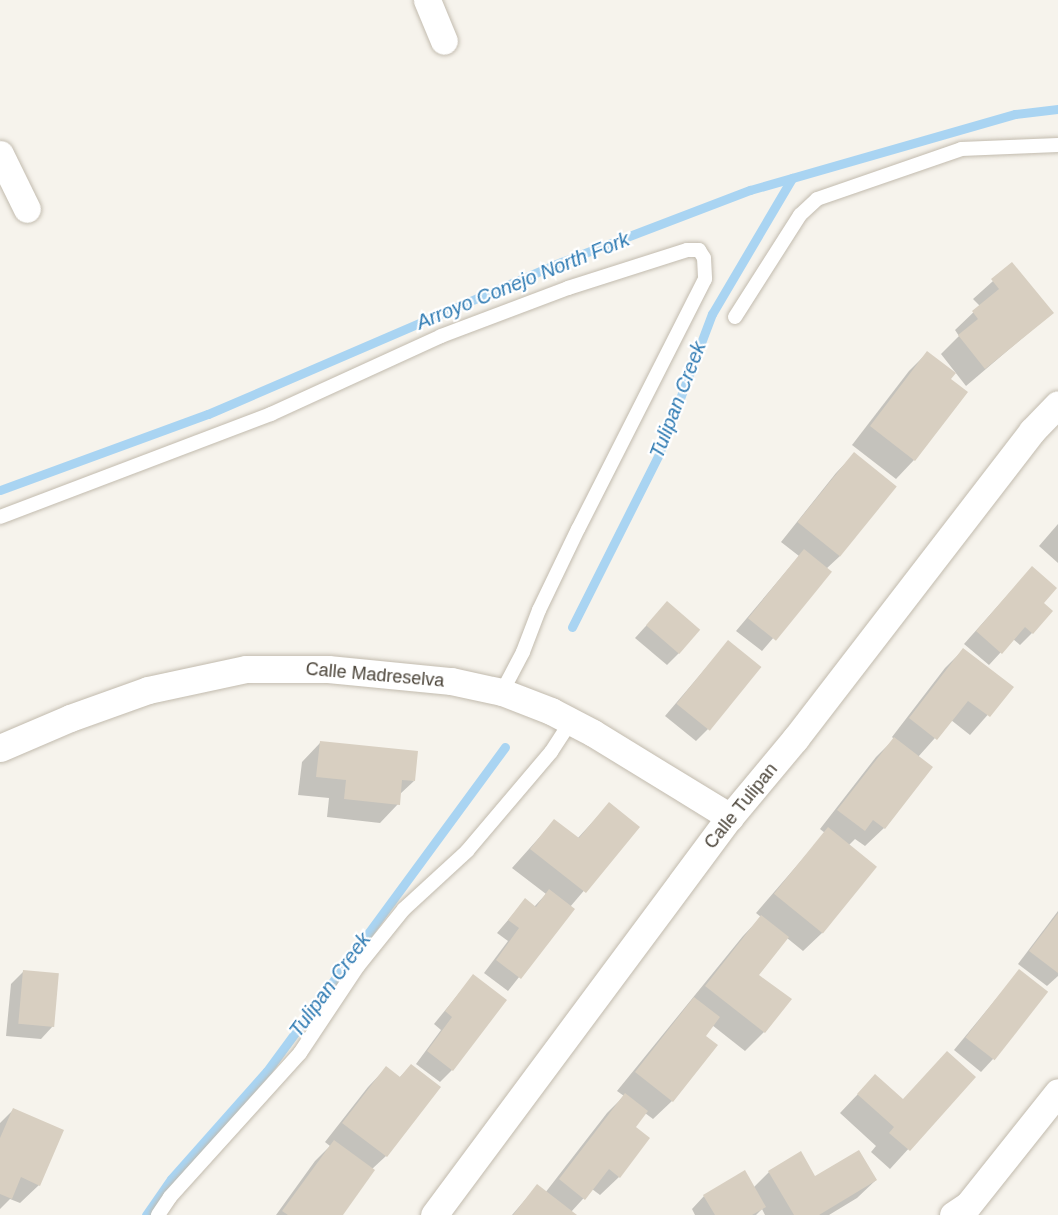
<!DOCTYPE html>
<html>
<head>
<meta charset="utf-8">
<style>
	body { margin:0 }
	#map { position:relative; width:1058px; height:1215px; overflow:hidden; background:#f6f3ec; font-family:Arial,sans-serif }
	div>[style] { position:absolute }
	.shadow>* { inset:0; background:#0003 }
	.stream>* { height:9px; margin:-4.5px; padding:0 4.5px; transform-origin:4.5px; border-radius:4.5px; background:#a9d4f2 }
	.building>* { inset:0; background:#d8cfc1; transform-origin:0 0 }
	.roads { filter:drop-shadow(0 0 2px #c2bbae) drop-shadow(0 0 2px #c2bbae) }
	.lane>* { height:14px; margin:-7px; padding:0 7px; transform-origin:7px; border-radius:7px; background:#fff }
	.street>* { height:27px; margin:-13.5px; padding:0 13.5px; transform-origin:13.5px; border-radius:13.5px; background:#fff }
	span { translate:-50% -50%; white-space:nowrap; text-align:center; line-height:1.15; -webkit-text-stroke:4.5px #fff; paint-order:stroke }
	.street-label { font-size:18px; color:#4b4439 }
	.water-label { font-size:20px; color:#2e7ab2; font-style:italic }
</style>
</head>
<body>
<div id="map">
	<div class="shadow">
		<div style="clip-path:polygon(1012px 264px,1052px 313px,966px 386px,941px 354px,959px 336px,955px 330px,980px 306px,973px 299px)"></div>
		<div style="clip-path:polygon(927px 353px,949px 380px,914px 460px,896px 479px,852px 445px,909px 371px)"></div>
		<div style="clip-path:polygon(854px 454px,840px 556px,826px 569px,830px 572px,762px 651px,736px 631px,799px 556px,781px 542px,836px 473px)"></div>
		<div style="clip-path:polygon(1058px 524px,1058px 563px,1039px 546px)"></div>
		<div style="clip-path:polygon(1020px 581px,1042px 603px,1032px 633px,1020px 645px,1013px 639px,989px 665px,964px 644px)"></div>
		<div style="clip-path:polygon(655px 616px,679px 653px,667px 665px,635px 638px)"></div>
		<div style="clip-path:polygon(728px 642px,708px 729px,696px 741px,665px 716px)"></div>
		<div style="clip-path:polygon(963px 650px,1012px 687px,970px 735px,951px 720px,918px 757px,884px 828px,865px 846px,855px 839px,848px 846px,822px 933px,803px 951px,787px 938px,757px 975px,789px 1000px,764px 1032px,745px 1051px,712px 1025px,704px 1036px,672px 1101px,653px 1119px,645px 1113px,634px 1128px,619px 1177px,600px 1195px,592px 1189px,571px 1212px,575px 1215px,512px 1215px,537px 1186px,545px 1193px,607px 1113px,624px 1096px,617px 1091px,743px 936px,761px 917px,756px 913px,825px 833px,820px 829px,876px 757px,894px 739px,892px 737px,945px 668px)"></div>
		<div style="clip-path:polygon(320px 743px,414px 781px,399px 795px,398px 804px,380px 823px,327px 817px,329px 798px,298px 795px,302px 762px)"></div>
		<div style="clip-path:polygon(609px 804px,638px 827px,570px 907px,573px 909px,508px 991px,484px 973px,508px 941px,497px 933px,525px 900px,534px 907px,546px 894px,512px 868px,554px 821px,577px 839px)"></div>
		<div style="clip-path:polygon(1058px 911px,1058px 976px,1047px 986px,1018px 964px)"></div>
		<div style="clip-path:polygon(1019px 971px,993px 1059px,981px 1072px,954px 1050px)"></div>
		<div style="clip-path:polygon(23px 972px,53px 1026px,41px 1039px,6px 1036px,11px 984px)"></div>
		<div style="clip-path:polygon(473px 976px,452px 1070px,440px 1082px,416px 1064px,441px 1030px,434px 1024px)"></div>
		<div style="clip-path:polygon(411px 1066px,386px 1156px,372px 1169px,341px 1215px,276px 1215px,315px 1161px,330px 1146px,325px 1142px,368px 1087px,386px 1068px,399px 1078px)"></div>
		<div style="clip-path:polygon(875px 1076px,902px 1101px,974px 1077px,890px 1169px,871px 1152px,876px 1146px,840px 1113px)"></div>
		<div style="clip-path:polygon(14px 1109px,39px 1185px,20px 1203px,10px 1199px,0 1209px,0 1123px)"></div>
		<div style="clip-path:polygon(769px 1172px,815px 1178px,876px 1180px,857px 1198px,829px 1215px,765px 1215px,762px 1209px,756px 1215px,695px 1215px,692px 1209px,704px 1196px,754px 1187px)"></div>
	</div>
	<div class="stream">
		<div style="left:0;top:490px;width:221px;rotate:-20.1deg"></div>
		<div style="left:208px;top:414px;width:379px;rotate:-23.3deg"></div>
		<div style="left:556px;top:264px;width:208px;rotate:-20.9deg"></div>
		<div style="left:750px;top:190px;width:276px;rotate:-16deg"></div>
		<div style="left:1015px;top:114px;width:43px;rotate:-6.6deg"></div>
		<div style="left:572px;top:627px;width:194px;rotate:-63.3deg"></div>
		<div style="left:659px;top:454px;width:150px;rotate:-69.3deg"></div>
		<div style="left:712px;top:314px;width:158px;rotate:-59.5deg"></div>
		<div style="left:146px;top:1215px;width:44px;rotate:-55.2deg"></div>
		<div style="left:171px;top:1179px;width:144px;rotate:-48.4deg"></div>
		<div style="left:267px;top:1071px;width:402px;rotate:-53.7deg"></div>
	</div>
	<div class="building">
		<div style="clip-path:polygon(1012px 262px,1054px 313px,985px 369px,958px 335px,978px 319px,972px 311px,999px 289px,991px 279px)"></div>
		<div style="clip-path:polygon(927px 351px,956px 373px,951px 379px,968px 392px,915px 461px,870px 426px)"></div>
		<div style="left:854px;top:452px;width:55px;height:90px;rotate:39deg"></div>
		<div style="left:804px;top:549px;width:36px;height:89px;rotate:39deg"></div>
		<div style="clip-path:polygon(1032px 566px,1057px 588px,1044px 603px,1053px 611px,1033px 634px,1025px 627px,1002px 654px,976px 631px)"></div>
		<div style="left:667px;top:601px;width:44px;height:32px;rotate:41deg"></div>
		<div style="left:728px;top:640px;width:43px;height:82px;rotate:39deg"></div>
		<div style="clip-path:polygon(963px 648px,1014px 687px,990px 717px,968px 701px,937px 740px,909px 718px)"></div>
		<div style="clip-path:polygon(894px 737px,933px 767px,885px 829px,873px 820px,865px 831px,837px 810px)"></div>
		<div style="clip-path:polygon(320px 741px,418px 751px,415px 781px,402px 780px,400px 805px,344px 799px,346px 780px,316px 777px)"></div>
		<div style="clip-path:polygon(609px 802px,640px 827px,586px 893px,530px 849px,554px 819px,579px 838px)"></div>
		<div style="left:828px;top:827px;width:63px;height:86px;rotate:39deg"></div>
		<div style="clip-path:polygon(549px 889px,575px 909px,521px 979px,496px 960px,519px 928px,508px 920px,525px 898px,536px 907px)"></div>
		<div style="clip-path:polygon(1058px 913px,1058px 973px,1029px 951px)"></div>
		<div style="clip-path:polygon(761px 915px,789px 937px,759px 975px,792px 999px,765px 1033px,705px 986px)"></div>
		<div style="left:1019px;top:969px;width:37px;height:87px;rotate:38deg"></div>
		<div style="left:23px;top:970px;width:36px;height:54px;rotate:5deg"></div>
		<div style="clip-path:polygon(473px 974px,507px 1000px,453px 1071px,427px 1051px,452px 1017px,445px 1011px)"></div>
		<div style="clip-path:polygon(694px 997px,720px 1017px,706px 1036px,718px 1045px,673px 1102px,635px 1072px)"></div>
		<div style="clip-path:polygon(947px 1051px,976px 1077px,910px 1151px,889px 1133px,894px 1127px,857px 1094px,875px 1074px,903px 1099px)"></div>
		<div style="clip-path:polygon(411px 1064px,441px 1087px,387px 1157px,342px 1123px,386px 1066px,400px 1077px)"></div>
		<div style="clip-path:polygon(625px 1093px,648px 1111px,636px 1127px,650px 1138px,620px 1178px,609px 1169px,585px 1200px,559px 1179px)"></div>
		<div style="clip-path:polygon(13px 1108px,64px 1130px,40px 1186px,21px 1177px,12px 1199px,0 1194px,0 1138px)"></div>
		<div style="clip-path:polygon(334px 1140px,375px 1170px,343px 1215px,288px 1215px,282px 1211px)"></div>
		<div style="clip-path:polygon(859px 1150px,877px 1180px,819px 1215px,794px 1215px,768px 1171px,801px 1151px,815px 1176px)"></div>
		<div style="clip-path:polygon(745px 1170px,766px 1207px,752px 1215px,715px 1215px,703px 1195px)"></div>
		<div style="clip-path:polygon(537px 1184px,577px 1215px,513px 1215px)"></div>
	</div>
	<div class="roads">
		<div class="lane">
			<div style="left:735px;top:317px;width:121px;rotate:-57.5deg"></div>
			<div style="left:800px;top:215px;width:23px;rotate:-43deg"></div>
			<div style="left:817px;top:199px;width:152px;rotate:-19.1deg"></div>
			<div style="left:961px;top:149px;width:97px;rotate:-2.4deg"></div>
			<div style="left:0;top:517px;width:290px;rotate:-20.8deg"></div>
			<div style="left:271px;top:414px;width:187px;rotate:-24.6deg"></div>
			<div style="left:441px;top:336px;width:136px;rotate:-20.7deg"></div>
			<div style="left:568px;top:288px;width:125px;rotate:-17.7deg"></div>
			<div style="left:687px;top:250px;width:12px"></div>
			<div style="left:699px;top:250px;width:9px;rotate:58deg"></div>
			<div style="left:704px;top:258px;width:21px;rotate:87deg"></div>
			<div style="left:705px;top:279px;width:280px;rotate:116.9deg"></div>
			<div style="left:578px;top:529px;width:90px;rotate:115.7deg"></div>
			<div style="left:539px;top:610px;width:45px;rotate:110.9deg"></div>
			<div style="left:523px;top:652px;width:45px;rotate:117.7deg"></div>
			<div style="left:158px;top:1215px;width:22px;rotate:-56deg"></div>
			<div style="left:170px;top:1197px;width:194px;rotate:-47.9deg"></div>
			<div style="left:300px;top:1053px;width:105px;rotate:-56.3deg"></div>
			<div style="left:358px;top:966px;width:73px;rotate:-51.1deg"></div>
			<div style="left:404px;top:909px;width:86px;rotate:-42.6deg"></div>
			<div style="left:467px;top:851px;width:130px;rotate:-49.7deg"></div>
			<div style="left:551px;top:752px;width:37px;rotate:-57deg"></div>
		</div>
		<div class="street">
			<div style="left:427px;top:0;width:44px;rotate:67.5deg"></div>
			<div style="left:0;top:154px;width:61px;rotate:63.9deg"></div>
			<div style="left:0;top:748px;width:76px;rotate:-23.2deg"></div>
			<div style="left:70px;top:718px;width:83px;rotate:-19.7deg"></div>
			<div style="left:148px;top:690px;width:100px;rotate:-12.1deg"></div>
			<div style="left:246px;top:669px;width:82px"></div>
			<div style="left:328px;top:669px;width:124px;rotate:5.6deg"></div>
			<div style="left:451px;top:681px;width:52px;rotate:12.2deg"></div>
			<div style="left:502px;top:692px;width:53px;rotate:21.2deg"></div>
			<div style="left:551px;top:711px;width:47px;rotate:27.6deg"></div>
			<div style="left:593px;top:733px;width:161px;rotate:31.5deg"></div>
			<div style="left:434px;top:1215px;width:496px;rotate:-53.4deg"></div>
			<div style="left:730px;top:817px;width:102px;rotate:-50.2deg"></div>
			<div style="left:795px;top:739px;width:389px;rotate:-52.4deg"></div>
			<div style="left:1032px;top:431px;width:37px;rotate:-46deg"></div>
			<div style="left:953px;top:1215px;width:18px;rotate:-34deg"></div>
			<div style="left:968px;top:1205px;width:144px;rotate:-51.5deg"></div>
		</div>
	</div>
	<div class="street-label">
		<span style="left:375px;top:675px;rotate:5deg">Calle Madreselva</span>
		<span style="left:741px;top:806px;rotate:-51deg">Calle Tulipan</span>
	</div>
	<div class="water-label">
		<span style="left:523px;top:281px;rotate:-22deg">Arroyo Conejo North Fork</span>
		<span style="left:678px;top:400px;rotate:-69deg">Tulipan Creek</span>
		<span style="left:330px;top:985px;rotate:-54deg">Tulipan Creek</span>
	</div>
</div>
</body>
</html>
